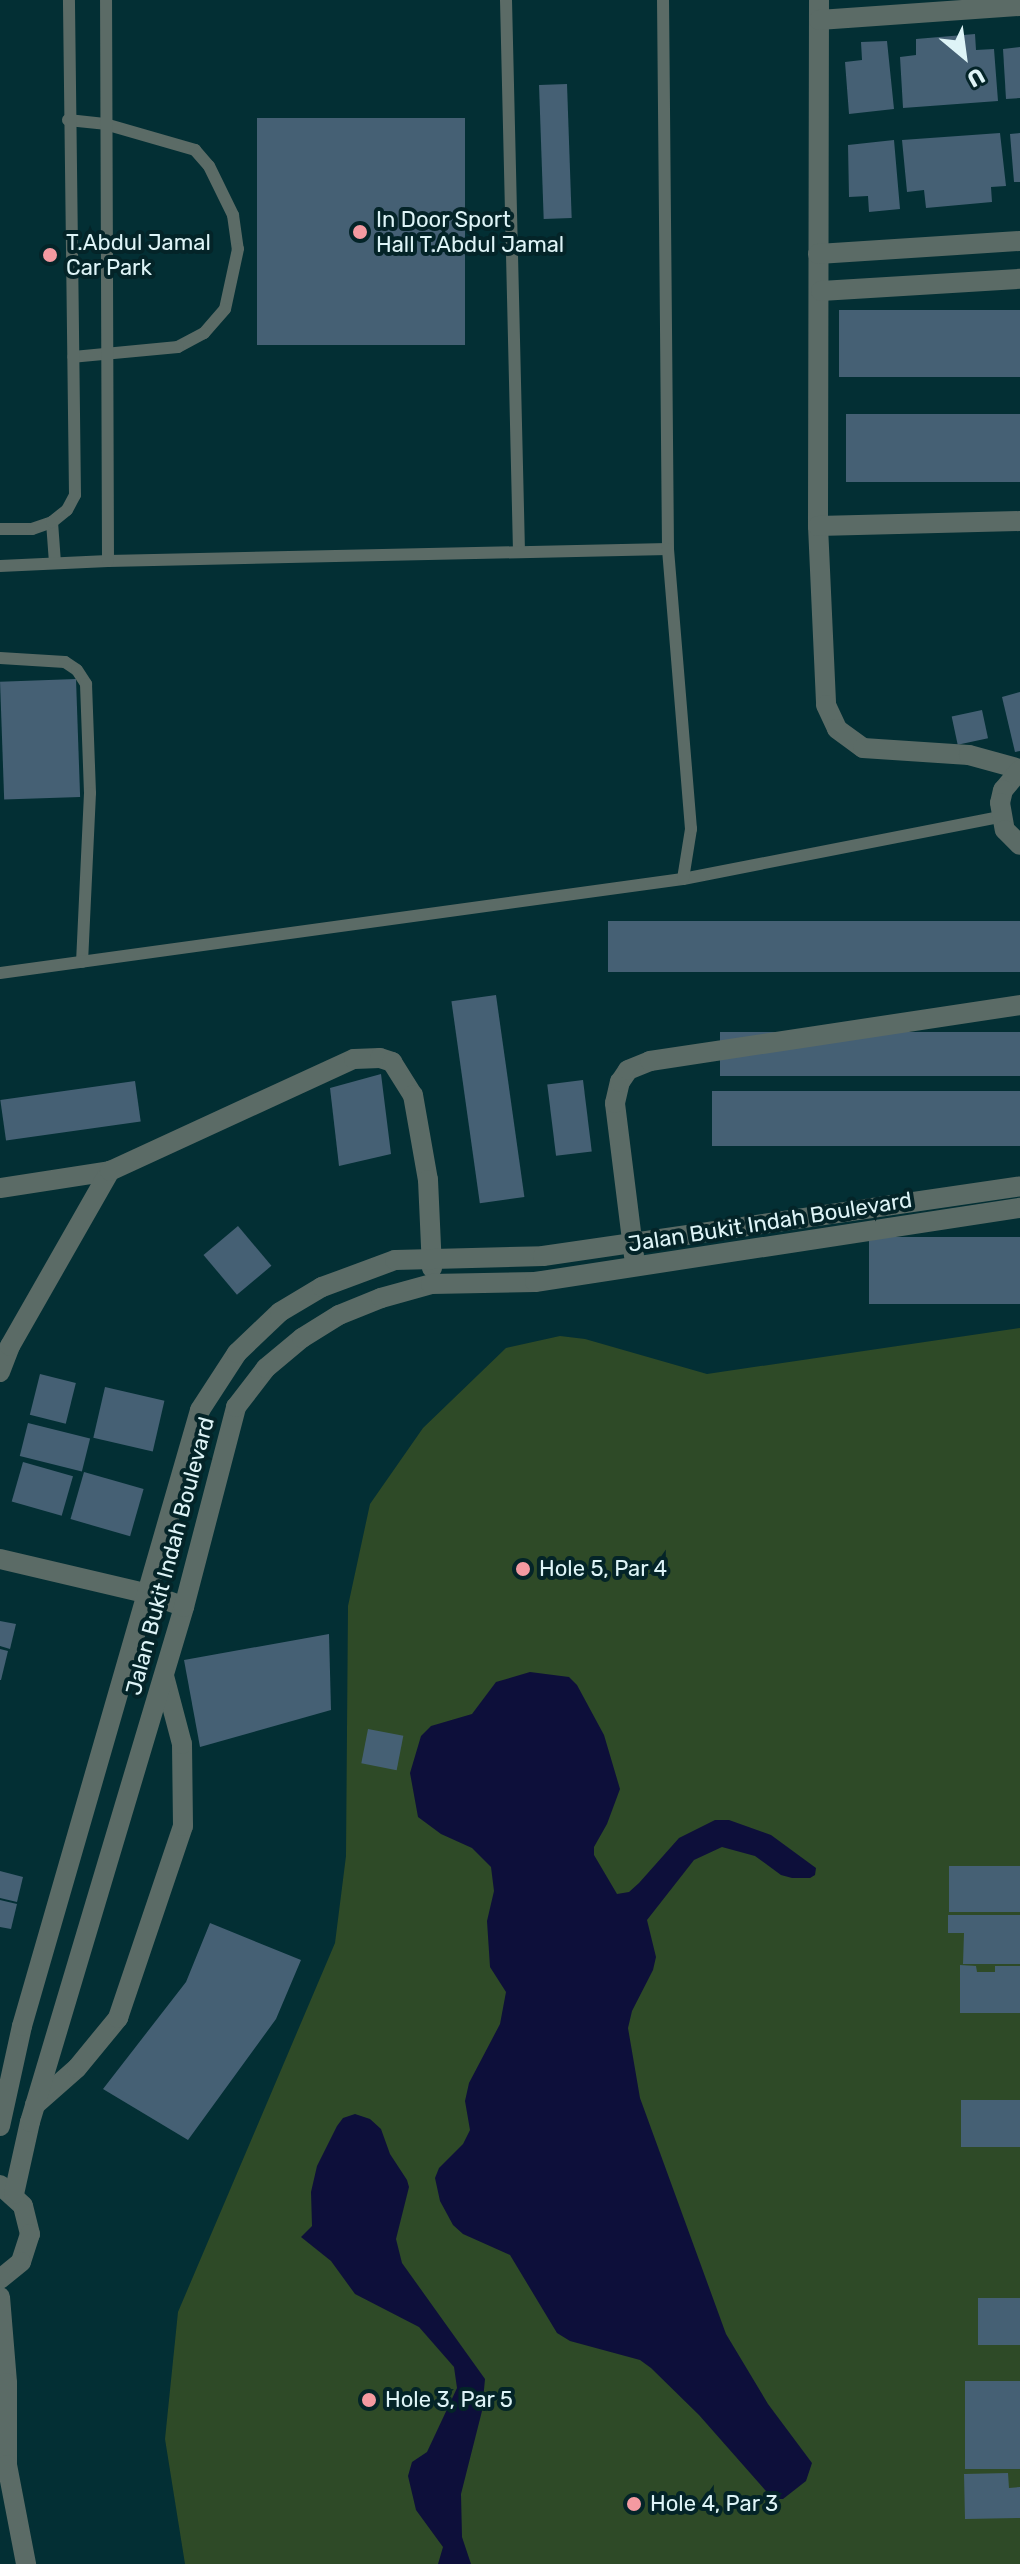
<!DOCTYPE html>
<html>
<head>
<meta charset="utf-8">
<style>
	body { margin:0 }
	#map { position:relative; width:1020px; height:2564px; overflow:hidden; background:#032f34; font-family:Rubik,sans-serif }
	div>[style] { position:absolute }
	.green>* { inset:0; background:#2e4a27 }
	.water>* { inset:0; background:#0d0f3a }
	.building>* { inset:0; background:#456074; transform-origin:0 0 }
	.lane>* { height:12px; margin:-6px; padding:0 6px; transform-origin:6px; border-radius:6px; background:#5b6b66 }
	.street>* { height:20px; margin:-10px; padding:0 10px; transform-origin:10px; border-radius:10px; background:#5b6b66 }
	.dots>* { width:22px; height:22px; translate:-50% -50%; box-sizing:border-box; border:4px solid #042428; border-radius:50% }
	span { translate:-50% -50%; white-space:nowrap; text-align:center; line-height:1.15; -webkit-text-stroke:8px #042428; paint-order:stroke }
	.poi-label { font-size:22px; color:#def4f7 }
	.left { translate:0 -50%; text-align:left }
	.street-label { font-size:22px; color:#def4f7 }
	.north { position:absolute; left:924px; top:16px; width:80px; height:80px; -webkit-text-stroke:6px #042428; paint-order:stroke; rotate:151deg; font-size:22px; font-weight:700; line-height:32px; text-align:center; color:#def4f7 }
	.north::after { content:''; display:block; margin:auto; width:28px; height:36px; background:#def4f7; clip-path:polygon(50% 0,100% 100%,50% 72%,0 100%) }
</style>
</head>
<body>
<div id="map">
	<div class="green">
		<div style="clip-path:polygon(1020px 1328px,1020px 2564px,185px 2564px,165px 2439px,178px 2312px,335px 1943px,346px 1856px,348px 1606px,370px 1504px,423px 1428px,506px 1348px,560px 1336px,585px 1339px,707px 1374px)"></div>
	</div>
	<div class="water">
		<div style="clip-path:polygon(530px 1672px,569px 1677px,577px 1685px,604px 1735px,620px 1789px,607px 1824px,594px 1847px,594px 1855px,617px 1894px,629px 1892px,639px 1883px,679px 1838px,715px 1820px,729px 1820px,771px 1835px,816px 1868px,815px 1875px,810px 1878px,792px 1878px,781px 1875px,755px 1856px,722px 1847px,694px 1860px,647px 1920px,656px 1957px,653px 1970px,632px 2011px,628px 2028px,640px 2098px,726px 2334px,768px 2404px,812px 2463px,806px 2481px,783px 2499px,774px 2499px,765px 2490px,699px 2415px,651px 2368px,640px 2360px,570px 2341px,557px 2333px,510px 2255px,463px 2234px,453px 2225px,440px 2201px,435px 2178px,439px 2168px,463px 2144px,470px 2130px,465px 2101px,469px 2083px,500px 2024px,506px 1992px,490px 1967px,487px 1921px,494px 1891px,491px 1867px,472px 1848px,441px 1834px,418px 1817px,410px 1773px,421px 1736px,431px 1726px,472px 1714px,496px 1682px)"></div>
		<div style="clip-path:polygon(355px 2114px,370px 2119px,381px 2129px,390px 2154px,407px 2180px,409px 2187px,396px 2239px,402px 2263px,485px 2379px,482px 2411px,461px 2494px,462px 2537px,471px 2564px,438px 2564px,443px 2547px,416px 2510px,408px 2476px,412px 2462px,427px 2452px,457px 2388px,454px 2367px,419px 2327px,355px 2294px,331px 2261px,301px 2237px,312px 2226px,311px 2192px,317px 2166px,337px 2126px,343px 2118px)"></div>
	</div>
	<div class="building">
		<div style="clip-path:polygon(975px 34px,976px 50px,994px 49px,998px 101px,903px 108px,900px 57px,916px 55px,916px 39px)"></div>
		<div style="clip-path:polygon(887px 41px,894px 109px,849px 114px,845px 62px,862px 60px,861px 42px)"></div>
		<div style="clip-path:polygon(1020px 47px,1020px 98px,1006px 99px,1003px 49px)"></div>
		<div style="left:567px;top:84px;width:134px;height:28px;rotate:88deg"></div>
		<div style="left:257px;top:118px;width:208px;height:227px"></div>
		<div style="clip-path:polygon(1000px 133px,1006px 186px,991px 187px,992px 202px,926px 208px,924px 190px,907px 192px,902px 140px)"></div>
		<div style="clip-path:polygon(1020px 133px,1020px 182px,1014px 182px,1010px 134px)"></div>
		<div style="clip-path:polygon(894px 140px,900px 209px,869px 212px,868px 196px,849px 197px,848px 145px)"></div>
		<div style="left:1020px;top:310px;width:67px;height:181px;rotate:90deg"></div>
		<div style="left:1020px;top:414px;width:68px;height:174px;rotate:90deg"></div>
		<div style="left:76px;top:679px;width:118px;height:76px;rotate:88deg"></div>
		<div style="clip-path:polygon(1020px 692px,1020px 751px,1015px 752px,1002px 697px)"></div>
		<div style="left:982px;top:710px;width:29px;height:31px;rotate:78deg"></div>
		<div style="left:1020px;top:921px;width:51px;height:412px;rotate:90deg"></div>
		<div style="left:496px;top:995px;width:204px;height:45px;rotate:82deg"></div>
		<div style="left:1020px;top:1032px;width:44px;height:300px;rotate:90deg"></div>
		<div style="clip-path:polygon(381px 1074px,391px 1154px,339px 1166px,330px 1088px)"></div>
		<div style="left:583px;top:1080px;width:72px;height:36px;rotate:83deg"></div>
		<div style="left:135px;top:1081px;width:41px;height:136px;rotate:82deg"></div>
		<div style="left:1020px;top:1091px;width:55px;height:308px;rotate:90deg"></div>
		<div style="left:238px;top:1226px;width:52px;height:45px;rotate:50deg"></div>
		<div style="left:1020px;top:1237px;width:67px;height:151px;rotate:90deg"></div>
		<div style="left:40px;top:1374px;width:37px;height:42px;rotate:14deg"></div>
		<div style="left:105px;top:1387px;width:61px;height:52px;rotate:13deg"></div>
		<div style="left:28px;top:1423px;width:64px;height:34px;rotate:14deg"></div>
		<div style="left:23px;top:1462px;width:52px;height:41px;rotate:16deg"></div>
		<div style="left:84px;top:1472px;width:62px;height:49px;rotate:16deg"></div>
		<div style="clip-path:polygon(0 1621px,16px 1624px,10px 1649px,0 1646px)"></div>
		<div style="clip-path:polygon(329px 1634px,331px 1710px,200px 1747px,184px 1660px)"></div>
		<div style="clip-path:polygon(0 1649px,8px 1651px,1px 1680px,0 1680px)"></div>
		<div style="left:368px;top:1729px;width:36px;height:35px;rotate:11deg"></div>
		<div style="left:949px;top:1866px;width:71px;height:46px"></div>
		<div style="clip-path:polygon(0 1871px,23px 1877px,17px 1902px,0 1898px)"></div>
		<div style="clip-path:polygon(0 1900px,17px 1904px,11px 1929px,0 1927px)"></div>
		<div style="clip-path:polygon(948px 1915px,1020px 1915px,1020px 1964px,963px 1964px,964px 1933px,948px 1933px)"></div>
		<div style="clip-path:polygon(210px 1923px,301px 1960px,276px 2019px,188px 2140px,103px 2089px,186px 1982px)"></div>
		<div style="clip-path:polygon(960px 1965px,976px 1966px,977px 1972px,995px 1972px,995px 1966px,1020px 1966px,1020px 2013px,960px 2013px)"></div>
		<div style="left:1020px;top:2100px;width:47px;height:59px;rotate:90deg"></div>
		<div style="left:978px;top:2298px;width:42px;height:47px"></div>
		<div style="left:1020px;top:2381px;width:88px;height:55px;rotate:90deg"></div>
		<div style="clip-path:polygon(1008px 2473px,1009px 2488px,1020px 2487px,1020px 2518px,965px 2519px,964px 2474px)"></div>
	</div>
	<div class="lane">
		<div style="left:506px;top:0;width:552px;rotate:88.65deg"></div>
		<div style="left:68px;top:120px;width:37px;rotate:6deg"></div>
		<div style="left:105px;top:124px;width:94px;rotate:16.1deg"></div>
		<div style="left:195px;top:150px;width:21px;rotate:49deg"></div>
		<div style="left:209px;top:166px;width:55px;rotate:63.9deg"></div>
		<div style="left:233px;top:215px;width:34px;rotate:82deg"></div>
		<div style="left:238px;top:249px;width:61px;rotate:102.2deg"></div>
		<div style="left:225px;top:309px;width:32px;rotate:131deg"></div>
		<div style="left:204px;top:333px;width:30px;rotate:152deg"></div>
		<div style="left:178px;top:347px;width:105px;rotate:174.6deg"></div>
		<div style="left:52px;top:522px;width:41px;rotate:85.8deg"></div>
		<div style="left:0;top:529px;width:32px"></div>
		<div style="left:32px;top:529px;width:21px;rotate:-19deg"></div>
		<div style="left:52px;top:522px;width:19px;rotate:-39deg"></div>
		<div style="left:67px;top:510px;width:17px;rotate:-62deg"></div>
		<div style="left:75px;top:495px;width:495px;rotate:-90.7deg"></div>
		<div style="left:108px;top:561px;width:560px;rotate:-1.23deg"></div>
		<div style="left:668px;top:549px;width:549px;rotate:-90.52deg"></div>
		<div style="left:0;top:566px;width:108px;rotate:-2.7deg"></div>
		<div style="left:108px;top:561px;width:561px;rotate:-90.2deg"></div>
		<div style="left:0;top:658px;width:65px;rotate:3.5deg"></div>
		<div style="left:65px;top:662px;width:14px;rotate:34deg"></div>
		<div style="left:77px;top:670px;width:17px;rotate:57deg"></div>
		<div style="left:86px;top:684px;width:109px;rotate:87.9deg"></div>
		<div style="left:90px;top:793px;width:169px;rotate:92.7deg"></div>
		<div style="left:683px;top:879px;width:323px;rotate:-11.1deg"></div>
		<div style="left:0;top:973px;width:689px;rotate:-7.84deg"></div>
		<div style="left:683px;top:879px;width:51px;rotate:-80.9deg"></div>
		<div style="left:691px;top:829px;width:281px;rotate:-94.7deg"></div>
	</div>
	<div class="street">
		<div style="left:819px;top:0;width:526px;rotate:90.11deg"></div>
		<div style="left:818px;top:526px;width:179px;rotate:87.4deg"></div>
		<div style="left:826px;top:705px;width:26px;rotate:65deg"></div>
		<div style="left:837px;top:729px;width:32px;rotate:36deg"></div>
		<div style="left:863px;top:748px;width:106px;rotate:3.8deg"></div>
		<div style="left:969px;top:755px;width:53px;rotate:15.4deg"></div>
		<div style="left:819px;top:20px;width:201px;rotate:-4deg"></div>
		<div style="left:818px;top:254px;width:202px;rotate:-3.7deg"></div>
		<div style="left:821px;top:291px;width:199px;rotate:-3.5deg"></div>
		<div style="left:818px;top:526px;width:202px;rotate:-1.4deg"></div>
		<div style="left:1020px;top:770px;width:26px;rotate:130deg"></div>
		<div style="left:1003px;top:790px;width:13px;rotate:103deg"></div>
		<div style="left:1000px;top:803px;width:27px;rotate:80deg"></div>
		<div style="left:1005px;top:830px;width:21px;rotate:45deg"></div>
		<div style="left:0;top:1188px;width:111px;rotate:-8.8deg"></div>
		<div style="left:634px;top:1256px;width:154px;rotate:-97.1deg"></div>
		<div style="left:615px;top:1103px;width:22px;rotate:-77deg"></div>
		<div style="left:620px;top:1082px;width:14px;rotate:-56deg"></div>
		<div style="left:628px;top:1070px;width:24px;rotate:-22deg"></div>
		<div style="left:650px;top:1061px;width:374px;rotate:-8.6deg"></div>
		<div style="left:0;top:1372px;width:28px;rotate:-69deg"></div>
		<div style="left:10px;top:1346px;width:202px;rotate:-60.3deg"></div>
		<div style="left:110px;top:1171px;width:268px;rotate:-24.7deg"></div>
		<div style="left:354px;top:1059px;width:26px;rotate:-2deg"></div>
		<div style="left:380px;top:1058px;width:13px;rotate:18deg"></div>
		<div style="left:392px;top:1062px;width:39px;rotate:58deg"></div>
		<div style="left:413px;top:1095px;width:86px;rotate:80deg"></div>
		<div style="left:428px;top:1180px;width:88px;rotate:87.4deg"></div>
		<div style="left:0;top:1559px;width:153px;rotate:13.2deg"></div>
		<div style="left:149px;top:1594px;width:37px;rotate:20deg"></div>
		<div style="left:35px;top:2105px;width:56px;rotate:-41.4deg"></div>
		<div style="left:77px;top:2068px;width:65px;rotate:-50.6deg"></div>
		<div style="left:118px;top:2018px;width:203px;rotate:-71.3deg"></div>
		<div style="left:183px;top:1826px;width:82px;rotate:-90.7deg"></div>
		<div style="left:182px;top:1744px;width:70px;rotate:-104.8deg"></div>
		<div style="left:0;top:2126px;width:102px;rotate:-77.6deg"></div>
		<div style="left:22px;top:2026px;width:641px;rotate:-73.88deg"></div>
		<div style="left:200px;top:1410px;width:68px;rotate:-57deg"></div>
		<div style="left:237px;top:1353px;width:59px;rotate:-43.6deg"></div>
		<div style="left:280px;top:1312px;width:49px;rotate:-30.8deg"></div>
		<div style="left:322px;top:1287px;width:78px;rotate:-20.3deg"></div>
		<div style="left:395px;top:1260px;width:148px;rotate:-1.5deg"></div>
		<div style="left:543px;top:1256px;width:482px;rotate:-8.3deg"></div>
		<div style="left:0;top:2185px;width:31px;rotate:42deg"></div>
		<div style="left:23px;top:2206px;width:29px;rotate:76deg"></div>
		<div style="left:30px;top:2234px;width:29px;rotate:108deg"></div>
		<div style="left:21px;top:2262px;width:27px;rotate:141deg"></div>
		<div style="left:14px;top:2194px;width:74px;rotate:-77.5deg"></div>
		<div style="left:30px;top:2122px;width:538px;rotate:-73.35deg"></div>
		<div style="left:184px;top:1607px;width:207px;rotate:-75.4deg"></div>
		<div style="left:236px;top:1407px;width:49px;rotate:-52.4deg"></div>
		<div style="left:266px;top:1368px;width:47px;rotate:-39.8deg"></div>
		<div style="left:302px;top:1338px;width:44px;rotate:-31.9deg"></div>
		<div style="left:339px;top:1315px;width:45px;rotate:-22deg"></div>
		<div style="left:381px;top:1298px;width:52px;rotate:-15.6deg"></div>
		<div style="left:431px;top:1284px;width:104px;rotate:-1.1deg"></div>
		<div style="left:535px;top:1282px;width:491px;rotate:-8.7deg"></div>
		<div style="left:0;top:2297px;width:86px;rotate:85.3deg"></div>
		<div style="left:7px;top:2383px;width:82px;rotate:90deg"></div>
		<div style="left:7px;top:2465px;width:101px;rotate:79.1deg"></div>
	</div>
	<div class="dots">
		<div style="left:360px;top:232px;background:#f49aa1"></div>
		<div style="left:50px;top:255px;background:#f49aa1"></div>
		<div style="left:523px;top:1569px;background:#f49aa1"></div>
		<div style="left:369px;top:2400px;background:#f49aa1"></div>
		<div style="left:634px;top:2504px;background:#f49aa1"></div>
	</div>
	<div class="poi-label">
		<span class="left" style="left:376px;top:232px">In Door Sport<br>Hall T.Abdul Jamal</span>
		<span class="left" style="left:66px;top:255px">T.Abdul Jamal<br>Car Park</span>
		<span class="left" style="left:539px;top:1569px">Hole 5, Par 4</span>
		<span class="left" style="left:385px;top:2400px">Hole 3, Par 5</span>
		<span class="left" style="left:650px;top:2504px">Hole 4, Par 3</span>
	</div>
	<div class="street-label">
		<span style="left:770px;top:1222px;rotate:-9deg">Jalan Bukit Indah Boulevard</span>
		<span style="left:170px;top:1556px;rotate:-75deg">Jalan Bukit Indah Boulevard</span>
	</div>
	<div class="north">U</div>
</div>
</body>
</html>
